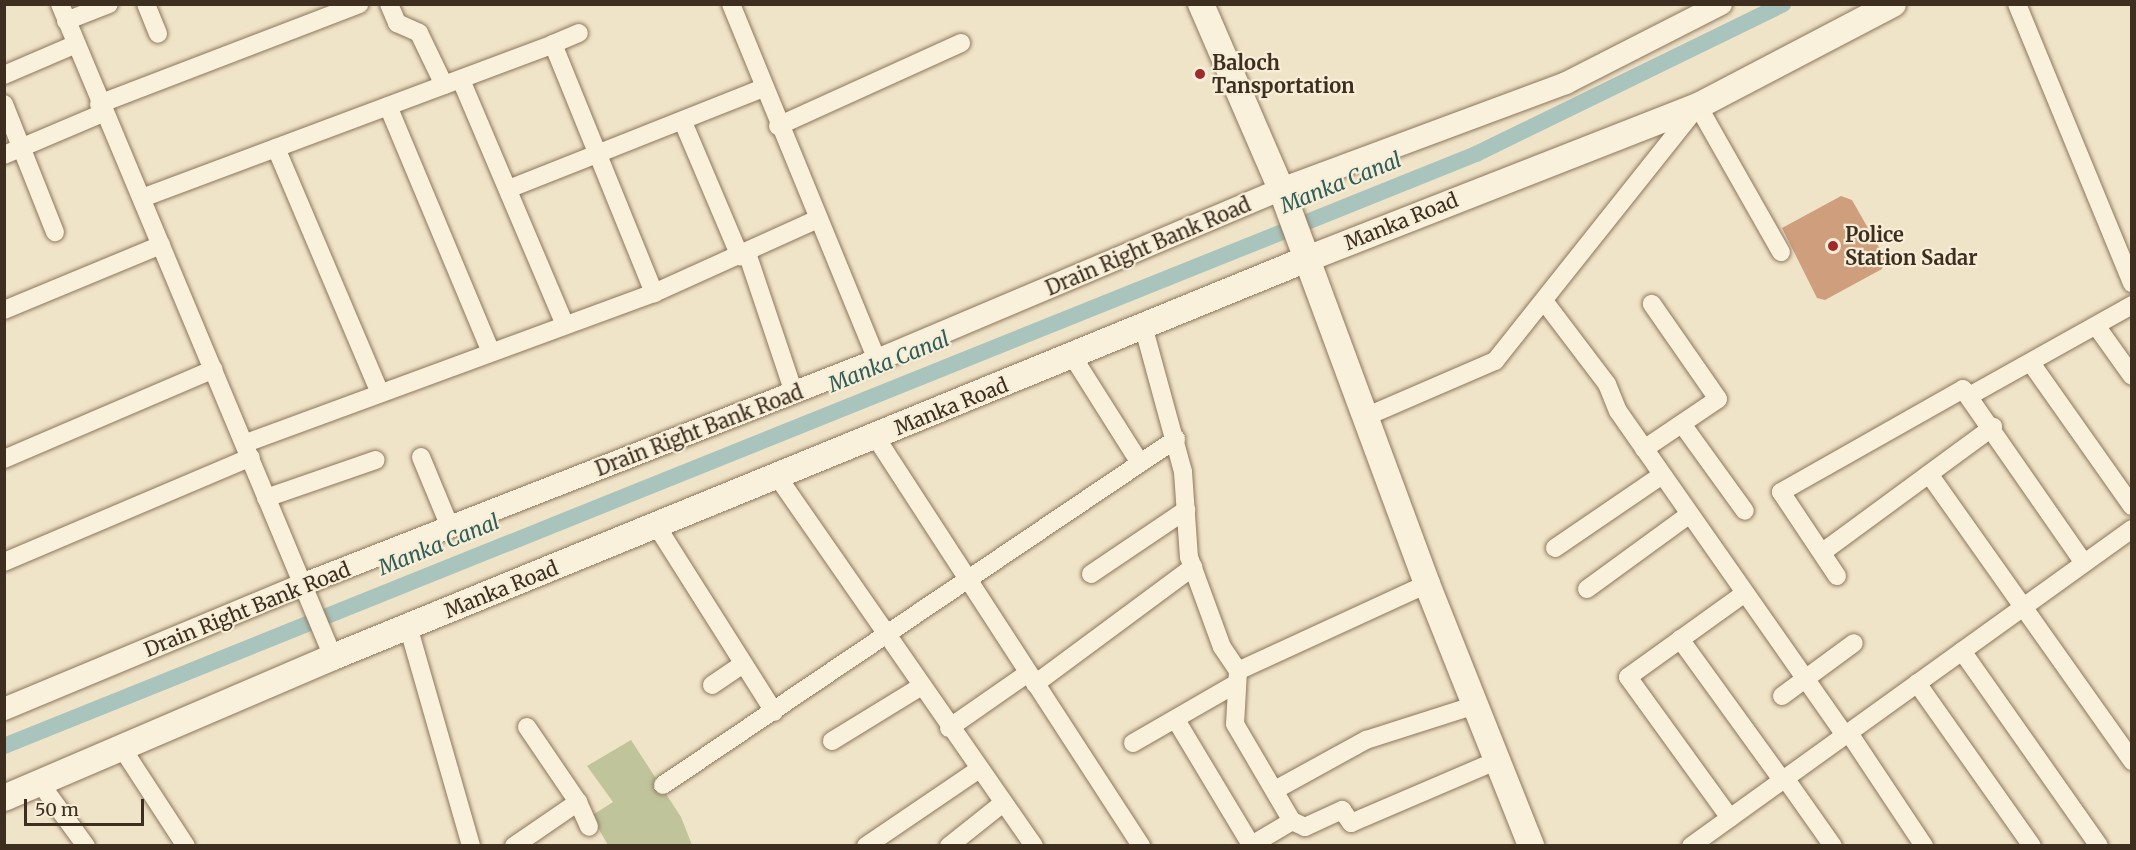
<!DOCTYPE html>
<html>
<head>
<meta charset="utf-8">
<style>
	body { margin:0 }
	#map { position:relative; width:2136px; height:850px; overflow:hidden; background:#f0e4c8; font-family:Merriweather,serif }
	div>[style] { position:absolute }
	.cemetery>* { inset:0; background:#bfc49a }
	.canal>* { height:16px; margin:-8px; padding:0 8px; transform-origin:8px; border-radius:8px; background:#a9c4bc }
	.building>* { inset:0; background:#cf9f7d }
	.roads { filter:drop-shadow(0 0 2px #8d765c) drop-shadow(0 0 2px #8d765c) }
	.minor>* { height:18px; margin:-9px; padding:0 9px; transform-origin:9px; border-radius:9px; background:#faf1dc }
	.tertiary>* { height:22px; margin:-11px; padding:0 11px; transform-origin:11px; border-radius:11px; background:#faf1dc }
	.secondary>* { height:26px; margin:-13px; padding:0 13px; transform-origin:13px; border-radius:13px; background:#faf1dc }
	.dots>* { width:16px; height:16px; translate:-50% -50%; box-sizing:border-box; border:3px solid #f7eed8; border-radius:50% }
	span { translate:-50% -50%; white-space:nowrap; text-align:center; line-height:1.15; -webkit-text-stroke:4.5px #f7eed8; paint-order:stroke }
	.poi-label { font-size:20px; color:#3d2e20; font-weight:700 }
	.left { translate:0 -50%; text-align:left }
	.street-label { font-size:20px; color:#3d2e20 }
	.water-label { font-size:21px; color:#2f5d5a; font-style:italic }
	.frame { position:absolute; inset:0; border:6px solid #3d2e20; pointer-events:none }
	.scale { position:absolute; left:24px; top:799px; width:120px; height:27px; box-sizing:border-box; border:3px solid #3d2e20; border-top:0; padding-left:8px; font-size:18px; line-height:21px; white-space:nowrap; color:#3d2e20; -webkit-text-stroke:4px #f7eed8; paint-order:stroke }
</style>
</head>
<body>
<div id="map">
	<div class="cemetery">
		<div style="clip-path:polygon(631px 740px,681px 817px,692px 845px,608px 845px,591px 816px,613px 802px,587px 766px)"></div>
	</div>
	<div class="canal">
		<div style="left:4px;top:746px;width:1587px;rotate:-21.91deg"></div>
		<div style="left:1476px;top:154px;width:342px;rotate:-26deg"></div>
	</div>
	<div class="building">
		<div style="clip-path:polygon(1841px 196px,1852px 200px,1885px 258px,1882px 269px,1825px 300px,1817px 298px,1782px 228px)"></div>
	</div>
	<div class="roads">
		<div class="minor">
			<div style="left:60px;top:4px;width:708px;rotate:67.31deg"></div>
			<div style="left:146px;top:4px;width:32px;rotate:68deg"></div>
			<div style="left:389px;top:4px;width:21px;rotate:67deg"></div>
			<div style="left:397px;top:23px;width:24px;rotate:24deg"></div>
			<div style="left:419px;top:33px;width:58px;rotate:64.3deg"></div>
			<div style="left:731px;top:4px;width:385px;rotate:67.7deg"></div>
			<div style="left:2017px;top:4px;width:302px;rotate:67.6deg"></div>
			<div style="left:66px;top:21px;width:46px;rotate:-21.6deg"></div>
			<div style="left:553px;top:44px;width:28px;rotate:-23deg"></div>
			<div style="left:4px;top:75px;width:78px;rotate:-23.3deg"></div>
			<div style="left:461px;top:80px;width:266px;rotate:67deg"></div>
			<div style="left:4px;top:104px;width:138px;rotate:68.3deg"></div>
			<div style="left:99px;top:104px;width:279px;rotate:-21deg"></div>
			<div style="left:388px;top:106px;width:267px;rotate:67.3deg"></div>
			<div style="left:683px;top:122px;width:146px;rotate:67deg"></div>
			<div style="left:778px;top:126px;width:201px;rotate:-24.4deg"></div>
			<div style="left:276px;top:148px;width:266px;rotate:67deg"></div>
			<div style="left:4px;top:155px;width:108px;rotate:-23deg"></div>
			<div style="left:511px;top:188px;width:271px;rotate:-21.6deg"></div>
			<div style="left:142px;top:198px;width:439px;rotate:-20.5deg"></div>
			<div style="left:553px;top:44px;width:269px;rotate:67.9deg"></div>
			<div style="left:747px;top:253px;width:148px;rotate:71.4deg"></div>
			<div style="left:1544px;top:301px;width:104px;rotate:52.8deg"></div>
			<div style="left:1607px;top:384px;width:29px;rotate:68deg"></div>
			<div style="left:1618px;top:411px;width:396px;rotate:55deg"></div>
			<div style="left:4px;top:310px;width:170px;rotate:-22.5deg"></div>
			<div style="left:2097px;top:327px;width:60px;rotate:54.5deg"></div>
			<div style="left:1144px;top:329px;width:148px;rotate:74.7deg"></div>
			<div style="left:1183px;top:472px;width:85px;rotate:86deg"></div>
			<div style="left:1189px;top:557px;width:96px;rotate:69.9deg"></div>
			<div style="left:1222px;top:647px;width:29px;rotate:56deg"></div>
			<div style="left:1073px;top:357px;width:125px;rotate:57.7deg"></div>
			<div style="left:2031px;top:363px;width:175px;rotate:54.8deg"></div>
			<div style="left:1971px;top:395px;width:184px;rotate:-29.2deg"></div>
			<div style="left:1363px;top:418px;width:144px;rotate:-23.4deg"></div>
			<div style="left:1495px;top:361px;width:326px;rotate:-51.5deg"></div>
			<div style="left:1698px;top:106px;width:168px;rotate:60.4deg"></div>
			<div style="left:1682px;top:424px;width:107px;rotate:54.1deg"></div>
			<div style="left:875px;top:436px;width:489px;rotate:57deg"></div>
			<div style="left:246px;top:443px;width:435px;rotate:-20.2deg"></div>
			<div style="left:654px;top:293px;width:178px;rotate:-24.3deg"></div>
			<div style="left:1644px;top:449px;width:89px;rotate:-34deg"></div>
			<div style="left:1718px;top:399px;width:116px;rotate:-124.8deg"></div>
			<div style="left:421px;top:457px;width:76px;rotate:67.5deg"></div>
			<div style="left:4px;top:459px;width:228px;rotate:-23.2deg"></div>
			<div style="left:1929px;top:474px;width:352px;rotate:54.7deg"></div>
			<div style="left:777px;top:476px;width:450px;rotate:55.2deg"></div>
			<div style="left:266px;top:498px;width:116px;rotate:-19.1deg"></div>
			<div style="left:656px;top:525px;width:221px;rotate:57.7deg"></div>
			<div style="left:1555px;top:548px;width:130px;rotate:-34.3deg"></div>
			<div style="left:1824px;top:551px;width:210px;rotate:-36.3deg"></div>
			<div style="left:4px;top:562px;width:268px;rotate:-23deg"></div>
			<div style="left:1091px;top:574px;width:115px;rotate:-34deg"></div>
			<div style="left:1837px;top:576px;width:101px;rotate:-123.7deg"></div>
			<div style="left:1781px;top:492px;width:209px;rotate:-29.5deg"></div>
			<div style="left:1963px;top:389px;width:212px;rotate:55.2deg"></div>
			<div style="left:1427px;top:584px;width:208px;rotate:155.3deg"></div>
			<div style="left:1238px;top:671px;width:53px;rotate:93.2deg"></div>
			<div style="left:1235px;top:724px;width:113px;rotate:59.6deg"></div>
			<div style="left:1292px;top:821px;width:14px;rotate:25deg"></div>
			<div style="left:1305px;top:827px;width:41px;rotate:-24.7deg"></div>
			<div style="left:1342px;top:810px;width:16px;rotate:55deg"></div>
			<div style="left:1351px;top:823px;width:160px;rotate:-23.2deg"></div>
			<div style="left:1587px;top:589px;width:127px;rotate:-36.1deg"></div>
			<div style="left:408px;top:626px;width:229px;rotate:74deg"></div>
			<div style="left:1680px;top:639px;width:174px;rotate:54.1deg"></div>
			<div style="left:1962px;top:651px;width:238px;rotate:54.9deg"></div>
			<div style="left:1917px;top:683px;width:199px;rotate:54.8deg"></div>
			<div style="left:1035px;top:684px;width:197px;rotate:-36.5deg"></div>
			<div style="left:712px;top:685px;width:37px;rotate:-34deg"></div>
			<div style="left:1782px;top:696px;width:89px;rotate:-36.4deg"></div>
			<div style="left:1176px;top:720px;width:146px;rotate:59deg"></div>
			<div style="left:527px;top:727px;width:91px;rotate:55.8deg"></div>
			<div style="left:578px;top:802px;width:27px;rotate:66deg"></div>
			<div style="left:949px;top:728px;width:96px;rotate:-34.8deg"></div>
			<div style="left:1849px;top:733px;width:136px;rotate:56.4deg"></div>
			<div style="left:832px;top:741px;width:103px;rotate:-31.5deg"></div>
			<div style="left:1133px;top:743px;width:116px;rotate:-29.9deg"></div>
			<div style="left:122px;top:748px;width:117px;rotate:56.9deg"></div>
			<div style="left:1785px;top:778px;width:83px;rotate:54.8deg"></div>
			<div style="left:40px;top:783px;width:78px;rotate:53.9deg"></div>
			<div style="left:663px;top:785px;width:619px;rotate:-34deg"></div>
			<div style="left:1275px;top:790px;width:104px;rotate:-28.8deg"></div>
			<div style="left:1366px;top:740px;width:115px;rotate:-17.7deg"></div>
			<div style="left:1730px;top:818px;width:174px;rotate:-125.9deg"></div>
			<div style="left:1628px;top:677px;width:144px;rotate:-35.7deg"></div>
			<div style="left:514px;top:846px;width:78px;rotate:-34.5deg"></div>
			<div style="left:866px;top:846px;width:135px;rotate:-34.2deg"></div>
			<div style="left:949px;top:846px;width:69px;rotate:-38.5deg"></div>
			<div style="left:1250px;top:846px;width:49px;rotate:-30.8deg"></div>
			<div style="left:1691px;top:846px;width:543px;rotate:-35.71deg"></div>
		</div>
		<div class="tertiary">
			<div style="left:4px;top:709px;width:320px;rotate:-22.6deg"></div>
			<div style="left:299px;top:586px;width:621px;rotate:-21.36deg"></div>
			<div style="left:877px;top:360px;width:439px;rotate:-22.9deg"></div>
			<div style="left:1281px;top:189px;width:304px;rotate:-20.4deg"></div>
			<div style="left:1566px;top:83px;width:174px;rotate:-27deg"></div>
		</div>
		<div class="secondary">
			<div style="left:1201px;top:4px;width:202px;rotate:66.6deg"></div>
			<div style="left:1281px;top:189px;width:421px;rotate:69.7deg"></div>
			<div style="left:1427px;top:584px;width:282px;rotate:68.3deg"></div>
			<div style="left:4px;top:798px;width:358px;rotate:-23.2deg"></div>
			<div style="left:333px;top:657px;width:1052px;rotate:-22.23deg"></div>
			<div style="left:1307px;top:259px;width:420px;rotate:-21.4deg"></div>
			<div style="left:1698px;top:106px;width:220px;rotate:-27.6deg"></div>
		</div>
	</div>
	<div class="dots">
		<div style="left:1200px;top:74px;background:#9e2a2b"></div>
		<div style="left:1833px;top:246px;background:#9e2a2b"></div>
	</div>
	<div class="poi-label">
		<span class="left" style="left:1212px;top:74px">Baloch<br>Tansportation</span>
		<span class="left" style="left:1845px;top:246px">Police<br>Station Sadar</span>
	</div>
	<div class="street-label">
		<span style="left:1401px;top:221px;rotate:-22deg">Manka Road</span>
		<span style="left:1148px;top:246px;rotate:-23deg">Drain Right Bank Road</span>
		<span style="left:951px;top:406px;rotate:-22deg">Manka Road</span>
		<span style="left:699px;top:430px;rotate:-21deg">Drain Right Bank Road</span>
		<span style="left:501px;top:589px;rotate:-22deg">Manka Road</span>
		<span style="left:247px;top:609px;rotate:-22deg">Drain Right Bank Road</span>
	</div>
	<div class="water-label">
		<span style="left:1341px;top:183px;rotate:-22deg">Manka Canal</span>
		<span style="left:889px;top:362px;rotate:-22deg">Manka Canal</span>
		<span style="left:439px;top:545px;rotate:-22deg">Manka Canal</span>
	</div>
	<div class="frame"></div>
	<div class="scale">50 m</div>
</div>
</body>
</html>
